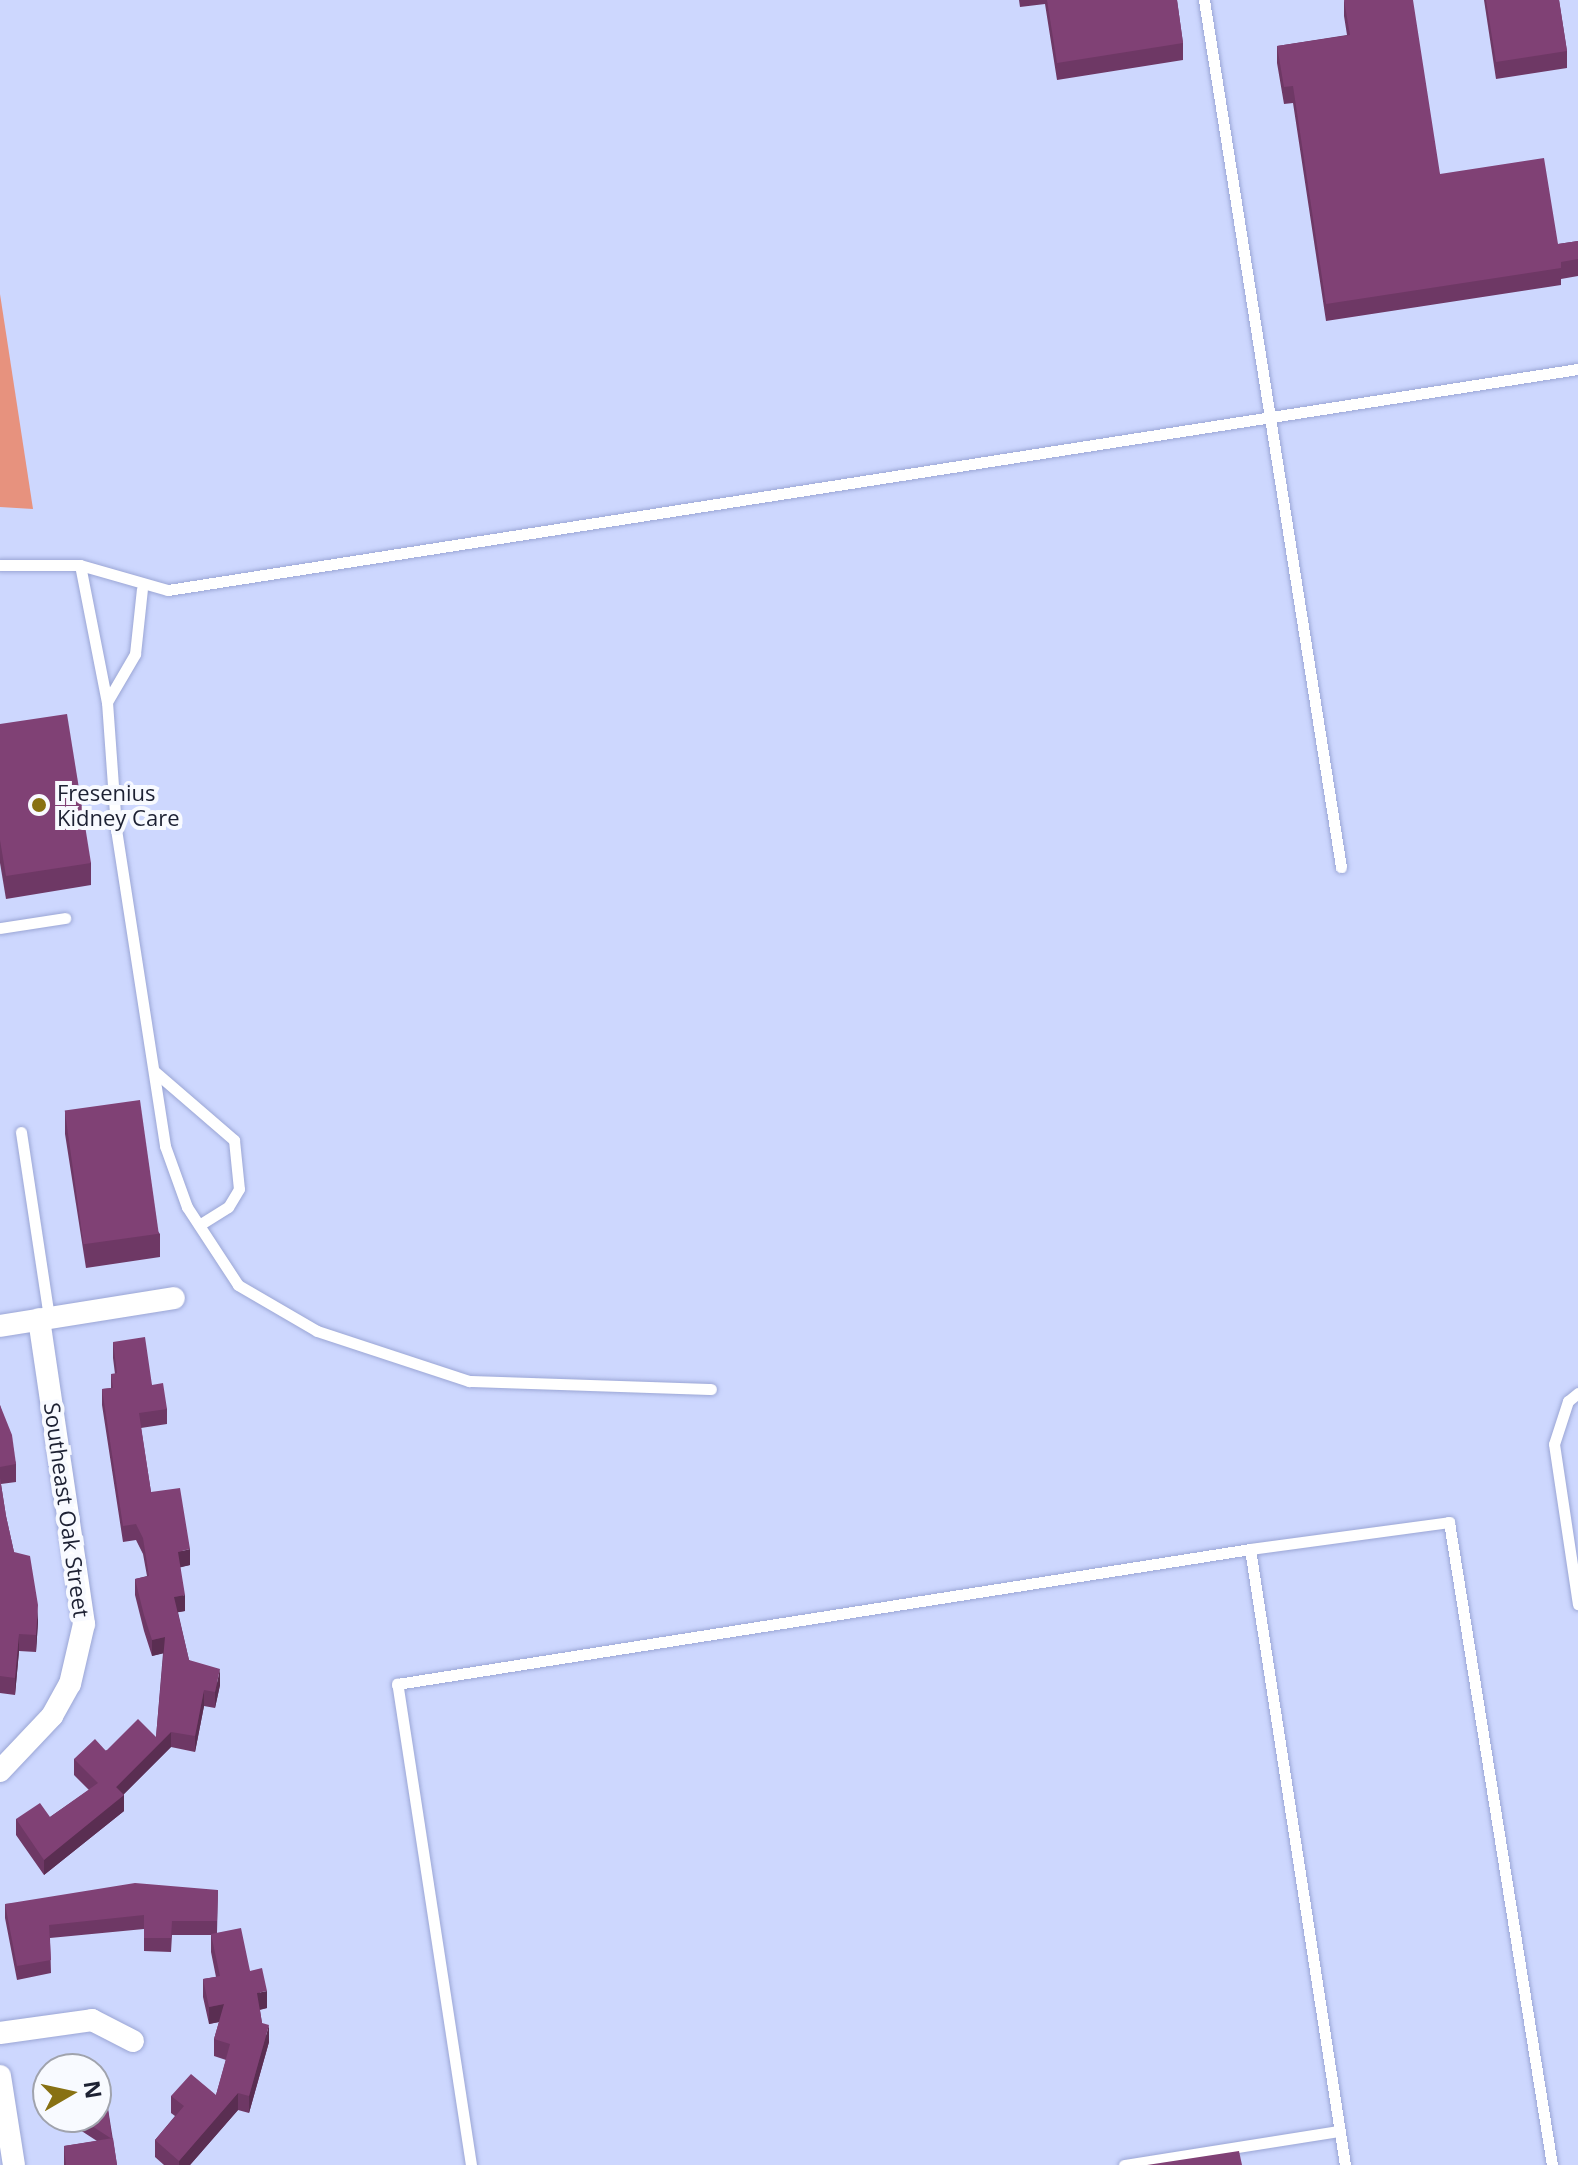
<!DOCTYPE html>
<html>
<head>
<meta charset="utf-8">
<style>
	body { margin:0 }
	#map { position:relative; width:1578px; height:2165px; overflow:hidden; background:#cdd7fe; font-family:"Open Sans",sans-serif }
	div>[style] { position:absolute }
	.green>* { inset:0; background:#e7927e }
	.roads { filter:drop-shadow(0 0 2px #9ba6d5) drop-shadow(0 0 2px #9ba6d5) }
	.service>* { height:11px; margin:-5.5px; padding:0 5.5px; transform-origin:5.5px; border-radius:5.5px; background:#fff }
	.minor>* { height:22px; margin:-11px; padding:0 11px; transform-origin:11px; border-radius:11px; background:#fff }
	.wall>* { inset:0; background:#6e3865 }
	.shaded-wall>* { inset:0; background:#5a2e52 }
	.building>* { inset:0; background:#804175; transform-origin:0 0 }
	.dots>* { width:22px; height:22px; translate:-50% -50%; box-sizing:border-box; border:4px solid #f8faff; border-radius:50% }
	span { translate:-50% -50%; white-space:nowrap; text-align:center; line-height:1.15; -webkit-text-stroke:8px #f8faff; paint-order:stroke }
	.poi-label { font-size:22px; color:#1d2133 }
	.left { translate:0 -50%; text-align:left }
	.street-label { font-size:22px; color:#1d2133 }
	.north { position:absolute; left:32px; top:2053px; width:80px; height:80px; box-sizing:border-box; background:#f8faff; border:2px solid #a0a3ad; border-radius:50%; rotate:81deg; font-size:22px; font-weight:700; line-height:32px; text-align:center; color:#1d2133 }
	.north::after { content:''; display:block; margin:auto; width:28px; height:36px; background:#887113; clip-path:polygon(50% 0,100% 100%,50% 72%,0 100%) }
</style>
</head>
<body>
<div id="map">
	<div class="green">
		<div style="clip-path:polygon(0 294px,33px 509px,0 507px)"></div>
	</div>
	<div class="roads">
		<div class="service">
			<div style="left:1204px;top:0;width:878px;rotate:81.02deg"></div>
			<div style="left:0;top:565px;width:80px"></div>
			<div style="left:80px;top:565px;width:91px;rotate:15.9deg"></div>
			<div style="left:168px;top:590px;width:1427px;rotate:-8.91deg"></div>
			<div style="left:80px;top:565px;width:140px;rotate:78.9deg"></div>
			<div style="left:107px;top:702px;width:127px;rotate:85.9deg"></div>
			<div style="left:116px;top:829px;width:321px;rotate:81.2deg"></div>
			<div style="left:165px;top:1146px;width:65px;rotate:70.2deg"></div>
			<div style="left:187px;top:1207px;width:93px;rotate:56.8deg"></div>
			<div style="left:238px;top:1285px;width:91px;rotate:30.2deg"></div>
			<div style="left:317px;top:1331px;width:160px;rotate:18.2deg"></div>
			<div style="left:469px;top:1381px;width:242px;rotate:1.9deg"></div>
			<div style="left:107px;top:702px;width:56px;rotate:-59.7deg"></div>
			<div style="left:135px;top:654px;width:65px;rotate:-83.9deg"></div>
			<div style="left:0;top:928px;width:66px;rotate:-8.7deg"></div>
			<div style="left:154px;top:1071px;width:106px;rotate:40.8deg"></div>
			<div style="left:234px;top:1140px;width:49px;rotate:84.2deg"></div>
			<div style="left:239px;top:1189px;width:21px;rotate:121deg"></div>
			<div style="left:228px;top:1207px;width:34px;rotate:148deg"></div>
			<div style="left:21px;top:1132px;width:188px;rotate:81.4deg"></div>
			<div style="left:1578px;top:1393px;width:13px;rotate:141deg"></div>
			<div style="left:1568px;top:1401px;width:45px;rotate:108deg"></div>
			<div style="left:1554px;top:1444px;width:162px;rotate:81.5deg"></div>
			<div style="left:1250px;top:1549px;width:201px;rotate:-7.7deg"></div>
			<div style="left:1449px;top:1522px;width:651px;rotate:80.9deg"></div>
			<div style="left:471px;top:2165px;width:487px;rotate:-98.7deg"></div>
			<div style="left:397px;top:1684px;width:864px;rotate:-8.99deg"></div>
			<div style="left:1250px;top:1549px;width:623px;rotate:81.23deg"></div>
			<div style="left:1124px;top:2165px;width:218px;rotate:-9deg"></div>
		</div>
		<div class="minor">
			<div style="left:0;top:1326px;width:176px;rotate:-9.1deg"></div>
			<div style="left:0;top:1771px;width:76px;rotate:-46.6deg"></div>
			<div style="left:52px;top:1716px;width:37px;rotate:-61deg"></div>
			<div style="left:70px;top:1684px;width:62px;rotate:-76.9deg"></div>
			<div style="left:84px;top:1624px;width:308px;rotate:-98.4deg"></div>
			<div style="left:0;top:2033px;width:93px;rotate:-8deg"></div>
			<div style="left:92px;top:2020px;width:46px;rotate:27.1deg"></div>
			<div style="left:0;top:2076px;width:90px;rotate:81.1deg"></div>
		</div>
	</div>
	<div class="wall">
		<div style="clip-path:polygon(1019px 0,1177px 0,1183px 43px,1183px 60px,1057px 80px,1045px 4px,1020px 7px)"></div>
		<div style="clip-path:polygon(1344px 0,1440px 174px,1558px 244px,1578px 241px,1578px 276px,1561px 279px,1561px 285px,1326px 321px,1293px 103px,1284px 104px,1277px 63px,1277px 46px,1347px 35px,1344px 16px)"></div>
		<div style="clip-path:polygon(1484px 0,1559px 0,1567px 51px,1567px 68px,1496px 79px)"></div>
		<div style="clip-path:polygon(0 724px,91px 863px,91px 885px,6px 899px,0 863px)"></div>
		<div style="clip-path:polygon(65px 1111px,160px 1234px,160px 1257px,86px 1268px,65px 1134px)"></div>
		<div style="clip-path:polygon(113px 1342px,152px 1385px,167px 1409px,167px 1424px,141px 1428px,151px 1492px,190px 1565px,180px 1567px,185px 1611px,178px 1612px,189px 1660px,220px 1685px,215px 1708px,204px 1706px,195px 1752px,171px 1747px,124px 1794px,124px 1811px,44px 1875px,16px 1835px,16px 1819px,50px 1817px,89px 1790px,74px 1775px,74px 1759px,156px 1737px,163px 1653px,152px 1656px,144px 1631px,135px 1595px,135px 1579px,147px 1576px,143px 1554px,136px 1540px,123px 1542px,102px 1405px,102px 1389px,111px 1388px,111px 1374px,115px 1374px,113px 1358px)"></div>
		<div style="clip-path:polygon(0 1405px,16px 1464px,16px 1482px,1px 1484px,6px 1516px,14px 1552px,38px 1622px,36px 1652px,19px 1651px,15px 1695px,0 1693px)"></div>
		<div style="clip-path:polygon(218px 1890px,217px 1933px,250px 1971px,267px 2008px,260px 2010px,262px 2023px,269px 2042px,249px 2113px,238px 2110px,190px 2165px,164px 2165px,155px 2157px,155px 2140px,175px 2116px,171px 2113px,171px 2096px,216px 2095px,226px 2060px,214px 2056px,214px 2039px,219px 2022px,209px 2024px,203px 1997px,203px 1979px,216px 1977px,211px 1952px,211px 1935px,172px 1935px,171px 1952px,144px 1951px,144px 1929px,50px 1938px,51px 1973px,17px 1980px,5px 1918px,5px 1904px)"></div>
		<div style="clip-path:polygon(106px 2096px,117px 2165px,64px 2165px,64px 2146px,97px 2141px,60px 2117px,96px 2117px)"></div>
	</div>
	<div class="shaded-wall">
		<div style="clip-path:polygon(190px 1549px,190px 1565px,178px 1568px,178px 1552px)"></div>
		<div style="clip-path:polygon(185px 1595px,185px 1611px,174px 1613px,174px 1597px)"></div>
		<div style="clip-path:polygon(38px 1605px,38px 1622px,36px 1652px,36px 1635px)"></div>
		<div style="clip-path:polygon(19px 1634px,19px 1651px,15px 1695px,15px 1678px)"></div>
		<div style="clip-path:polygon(165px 1637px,165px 1653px,152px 1656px,152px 1640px)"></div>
		<div style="clip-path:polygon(220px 1669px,220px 1685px,215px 1708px,215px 1692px)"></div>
		<div style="clip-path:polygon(204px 1690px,204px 1706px,195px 1752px,195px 1736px)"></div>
		<div style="clip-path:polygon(171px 1732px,171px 1747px,116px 1802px,124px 1795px,124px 1811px,44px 1875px,44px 1860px)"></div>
		<div style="clip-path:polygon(267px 1991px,267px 2008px,257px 2010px,257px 1993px)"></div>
		<div style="clip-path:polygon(224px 2004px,224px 2021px,209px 2024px,209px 2007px)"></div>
		<div style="clip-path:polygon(269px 2025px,269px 2042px,249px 2113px,249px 2096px)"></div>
		<div style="clip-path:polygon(238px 2093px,238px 2110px,190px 2165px,179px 2165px,179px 2161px)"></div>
	</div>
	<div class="building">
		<div style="clip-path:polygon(1047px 0,1177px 0,1183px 43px,1057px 63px)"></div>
		<div style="clip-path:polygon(1344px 0,1413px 0,1440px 174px,1544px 158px,1558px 244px,1578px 241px,1578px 259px,1561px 262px,1561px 268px,1326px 304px,1293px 86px,1284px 87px,1277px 46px,1350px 35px)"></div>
		<div style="clip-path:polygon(1486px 0,1559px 0,1567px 51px,1496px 62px)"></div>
		<div style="clip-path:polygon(67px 714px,91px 863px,6px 876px,0 840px,0 724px)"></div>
		<div style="left:140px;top:1100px;width:135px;height:76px;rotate:82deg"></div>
		<div style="clip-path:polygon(145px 1337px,152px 1385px,163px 1383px,167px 1409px,139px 1413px,151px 1492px,180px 1488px,190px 1549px,178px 1552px,185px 1595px,174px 1597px,189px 1660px,220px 1669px,215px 1692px,204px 1690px,195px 1736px,171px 1732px,116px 1787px,124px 1795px,44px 1860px,16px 1819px,40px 1803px,50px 1817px,98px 1783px,74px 1759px,95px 1739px,106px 1751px,138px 1719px,156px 1737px,165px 1637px,152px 1640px,144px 1615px,135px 1579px,149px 1576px,143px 1538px,136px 1524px,123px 1526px,102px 1389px,113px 1388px,111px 1374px,117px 1373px,113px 1342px)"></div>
		<div style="clip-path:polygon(0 1405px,12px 1435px,16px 1464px,0 1467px)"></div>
		<div style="clip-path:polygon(0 1478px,6px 1516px,14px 1552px,30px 1556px,38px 1605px,36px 1635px,19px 1634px,15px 1678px,0 1676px)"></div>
		<div style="clip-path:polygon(135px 1883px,218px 1890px,217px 1921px,172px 1921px,171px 1938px,144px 1938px,144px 1915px,49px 1925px,51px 1960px,17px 1966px,5px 1904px)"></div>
		<div style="clip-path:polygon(241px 1928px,250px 1971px,262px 1968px,267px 1991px,257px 1993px,262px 2023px,269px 2025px,249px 2096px,238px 2093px,179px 2161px,155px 2140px,184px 2106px,171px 2096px,191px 2074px,216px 2095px,230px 2044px,214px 2039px,224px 2004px,209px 2007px,203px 1979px,220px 1976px,211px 1934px)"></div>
		<div style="clip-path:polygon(96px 2091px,106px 2096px,112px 2139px,78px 2117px,96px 2117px)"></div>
		<div style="clip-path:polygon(113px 2138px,117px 2165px,66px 2165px,64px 2146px)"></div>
		<div style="clip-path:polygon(1239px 2151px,1242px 2165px,1147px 2165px)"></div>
	</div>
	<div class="dots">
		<div style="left:39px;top:805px;background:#887113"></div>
	</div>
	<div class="poi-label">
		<span class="left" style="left:57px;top:805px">Fresenius<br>Kidney Care</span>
	</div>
	<div class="street-label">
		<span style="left:67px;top:1510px;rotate:82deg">Southeast Oak Street</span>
	</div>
	<div class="north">N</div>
</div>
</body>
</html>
